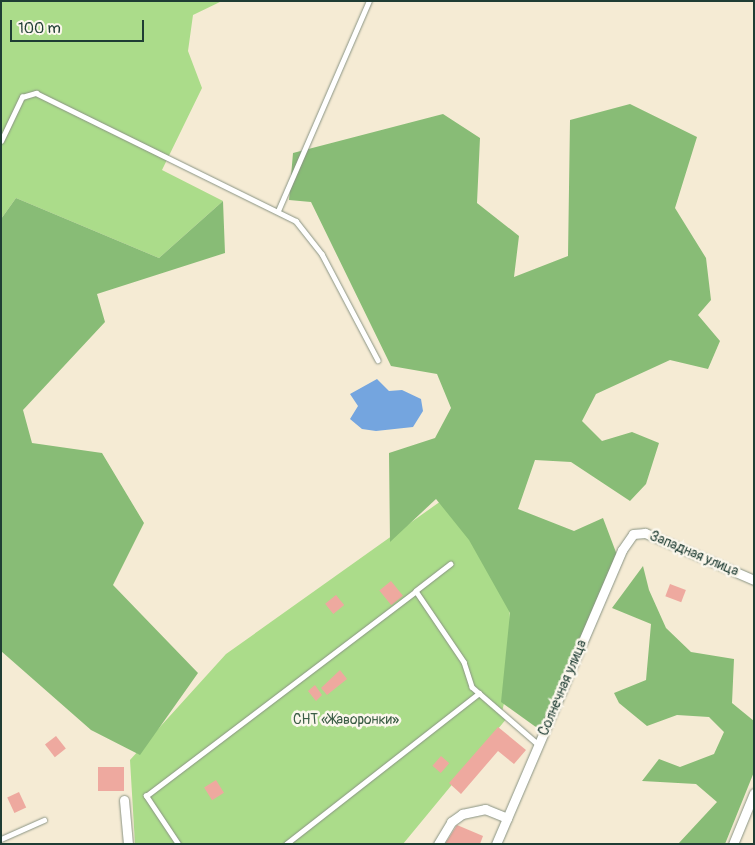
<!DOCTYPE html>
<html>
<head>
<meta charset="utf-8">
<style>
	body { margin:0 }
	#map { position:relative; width:755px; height:845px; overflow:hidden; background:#f5ebd4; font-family:Pangolin,sans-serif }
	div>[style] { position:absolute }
	.green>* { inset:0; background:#abdc8a }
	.forest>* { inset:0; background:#88bc76 }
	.water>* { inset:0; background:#74a5df }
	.building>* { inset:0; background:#eea99f; transform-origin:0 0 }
	.roads { filter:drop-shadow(0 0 1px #8a9484) drop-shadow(0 0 1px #8a9484) }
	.lane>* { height:4.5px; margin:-2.25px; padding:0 2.25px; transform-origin:2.25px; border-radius:2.25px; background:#fff }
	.street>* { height:9px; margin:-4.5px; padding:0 4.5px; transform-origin:4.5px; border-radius:4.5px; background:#fff }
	span { translate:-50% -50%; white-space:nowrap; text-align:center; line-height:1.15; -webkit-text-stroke:5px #fbf7ec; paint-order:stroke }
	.street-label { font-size:14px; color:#1f3d34 }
	.park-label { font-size:14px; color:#3b5d45 }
	.frame { position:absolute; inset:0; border:2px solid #1f3d34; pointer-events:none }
	.scale { position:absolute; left:10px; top:20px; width:134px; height:22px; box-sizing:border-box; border:2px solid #1f3d34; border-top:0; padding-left:6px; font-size:15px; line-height:18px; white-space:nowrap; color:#1f3d34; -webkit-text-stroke:4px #fbf7ec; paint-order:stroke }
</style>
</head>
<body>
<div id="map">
	<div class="green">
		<div style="clip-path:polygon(1px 1px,222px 1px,193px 15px,188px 51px,202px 88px,162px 170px,223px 201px,159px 258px,16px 198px,1px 219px)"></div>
		<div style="clip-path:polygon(448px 496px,509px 597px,512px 668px,502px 712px,507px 718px,403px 844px,135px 844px,130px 760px,226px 654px)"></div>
	</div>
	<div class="forest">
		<div style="clip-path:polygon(630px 104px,697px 137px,675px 208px,706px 258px,711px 300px,698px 315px,720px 341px,708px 369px,670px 360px,596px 394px,582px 421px,602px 441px,632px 432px,659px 443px,646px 484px,630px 501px,571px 462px,535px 460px,518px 509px,574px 531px,603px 518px,617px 555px,540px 730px,501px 702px,510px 613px,469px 540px,436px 499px,390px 542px,389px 453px,435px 438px,451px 408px,437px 374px,391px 366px,311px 202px,289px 200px,293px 153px,443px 114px,480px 138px,477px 203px,519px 236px,514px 277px,568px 256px,570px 120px)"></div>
		<div style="clip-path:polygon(16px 198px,159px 258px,223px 201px,225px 253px,97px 294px,105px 322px,23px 410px,32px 443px,102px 453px,144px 523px,113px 585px,198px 673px,140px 755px,91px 730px,1px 651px,1px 219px)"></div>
		<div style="clip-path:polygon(643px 566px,649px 590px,666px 628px,691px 652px,734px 659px,732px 703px,754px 721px,754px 772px,725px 844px,678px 844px,717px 802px,696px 784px,642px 781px,659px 759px,680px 767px,714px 754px,724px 732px,709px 717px,677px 715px,647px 726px,619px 703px,614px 693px,646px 680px,651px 624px,612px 608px)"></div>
	</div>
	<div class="water">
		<div style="clip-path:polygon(377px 379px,389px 391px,402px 390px,421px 399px,423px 411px,413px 427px,376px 431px,362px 429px,350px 419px,358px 406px,350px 394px)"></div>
	</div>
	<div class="building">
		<div style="left:391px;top:581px;width:19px;height:15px;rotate:51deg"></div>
		<div style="left:670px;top:584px;width:17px;height:13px;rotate:21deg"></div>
		<div style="left:336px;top:595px;width:13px;height:14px;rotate:51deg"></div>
		<div style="clip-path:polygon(340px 670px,347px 679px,327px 695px,321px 688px)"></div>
		<div style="clip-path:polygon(315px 685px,322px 695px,316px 701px,308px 691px)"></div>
		<div style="clip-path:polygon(498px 727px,526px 750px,514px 764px,498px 751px,461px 794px,449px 783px)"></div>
		<div style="left:56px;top:736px;width:16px;height:14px;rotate:52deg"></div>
		<div style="left:441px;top:756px;width:11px;height:13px;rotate:41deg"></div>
		<div style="left:98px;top:767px;width:26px;height:24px"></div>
		<div style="left:216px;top:780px;width:15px;height:14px;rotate:58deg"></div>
		<div style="left:19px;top:792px;width:17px;height:13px;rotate:65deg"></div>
		<div style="clip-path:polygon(457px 825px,483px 836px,480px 844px,445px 844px)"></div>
	</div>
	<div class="roads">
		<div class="lane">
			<div style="left:1px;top:141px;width:49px;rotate:-64.5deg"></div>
			<div style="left:22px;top:97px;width:15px;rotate:-16deg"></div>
			<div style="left:36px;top:93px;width:290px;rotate:26.2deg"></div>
			<div style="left:296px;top:221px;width:42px;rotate:51.8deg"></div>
			<div style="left:322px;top:254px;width:120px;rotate:62.2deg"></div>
			<div style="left:278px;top:211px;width:229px;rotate:-66.6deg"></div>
			<div style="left:451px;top:564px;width:44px;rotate:142.4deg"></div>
			<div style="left:416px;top:591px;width:86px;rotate:55.9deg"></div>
			<div style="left:464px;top:662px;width:26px;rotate:72deg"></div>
			<div style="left:472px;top:687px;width:89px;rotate:40.9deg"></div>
			<div style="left:1px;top:839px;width:47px;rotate:-23.8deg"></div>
			<div style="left:178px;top:844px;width:58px;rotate:-123.7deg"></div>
			<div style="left:146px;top:796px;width:339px;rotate:-37.2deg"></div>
			<div style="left:286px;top:844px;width:245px;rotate:-38deg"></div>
		</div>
		<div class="street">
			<div style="left:124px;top:800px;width:44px;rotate:84.8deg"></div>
			<div style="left:438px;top:844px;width:26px;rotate:-59deg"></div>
			<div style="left:451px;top:822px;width:14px;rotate:-36deg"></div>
			<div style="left:462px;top:814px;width:24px;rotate:-12deg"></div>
			<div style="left:485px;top:809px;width:24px;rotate:22deg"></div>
			<div style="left:496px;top:844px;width:320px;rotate:-66.8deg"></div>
			<div style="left:622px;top:550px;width:19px;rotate:-55deg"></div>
			<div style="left:633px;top:534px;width:12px;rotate:-5deg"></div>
			<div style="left:645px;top:533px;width:119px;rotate:23.3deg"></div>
			<div style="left:733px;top:844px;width:55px;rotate:-67.6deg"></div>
		</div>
	</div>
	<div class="street-label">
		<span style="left:694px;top:554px;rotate:23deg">Западная улица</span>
		<span style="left:563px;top:688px;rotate:-67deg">Солнечная улица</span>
	</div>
	<div class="park-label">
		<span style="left:346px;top:720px">СНТ «Жаворонки»</span>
	</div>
	<div class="frame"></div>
	<div class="scale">100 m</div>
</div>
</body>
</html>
